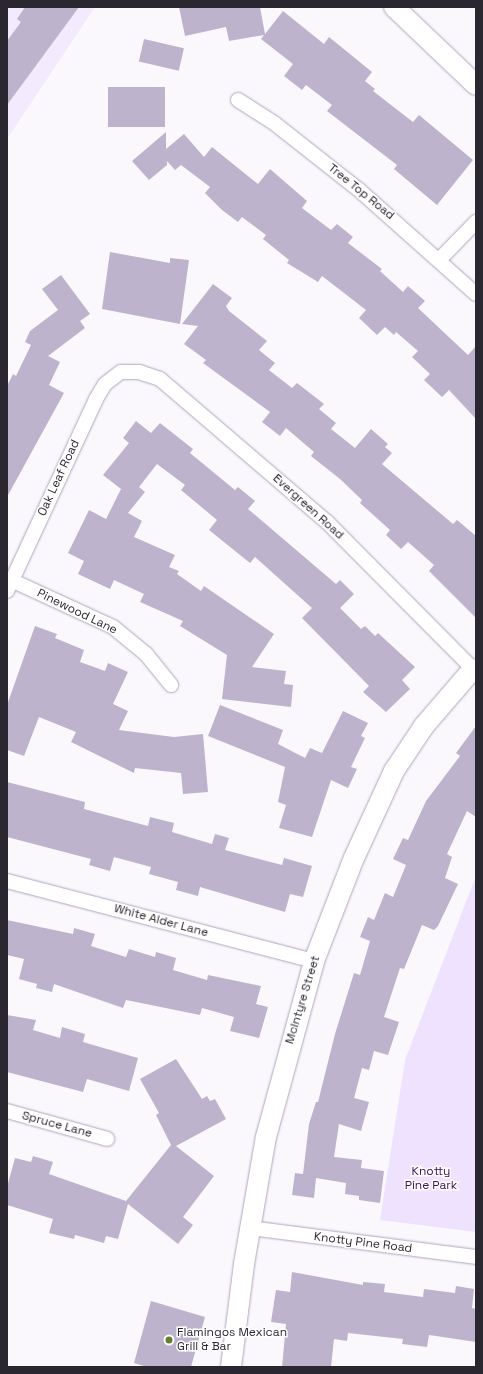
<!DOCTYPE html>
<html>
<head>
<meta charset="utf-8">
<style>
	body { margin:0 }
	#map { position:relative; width:483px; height:1374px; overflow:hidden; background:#faf8fd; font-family:"Space Grotesk",sans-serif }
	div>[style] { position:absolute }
	.built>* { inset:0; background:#f3eafe }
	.green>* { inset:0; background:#efe2fe }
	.building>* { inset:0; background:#beb3cc; transform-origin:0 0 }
	.roads { filter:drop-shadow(0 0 1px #b0a4bd) drop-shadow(0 0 1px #b0a4bd) }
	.street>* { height:14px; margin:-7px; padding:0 7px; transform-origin:7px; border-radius:7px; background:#fff }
	.secondary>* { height:20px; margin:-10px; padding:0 10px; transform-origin:10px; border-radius:10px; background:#fff }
	.dots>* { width:11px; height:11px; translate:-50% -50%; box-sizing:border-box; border:2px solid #fff; border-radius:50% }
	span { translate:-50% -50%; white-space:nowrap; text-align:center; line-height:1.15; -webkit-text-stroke:3px #fff; paint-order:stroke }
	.street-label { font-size:12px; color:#2b2730 }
	.park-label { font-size:12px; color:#3b0f5b }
	.poi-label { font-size:12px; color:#2b2730 }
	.left { translate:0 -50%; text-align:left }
	.frame { position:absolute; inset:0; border:8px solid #2b2730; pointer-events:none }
</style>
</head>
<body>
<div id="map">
	<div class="built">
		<div style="clip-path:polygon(7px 7px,95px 7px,7px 139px)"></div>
	</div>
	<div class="green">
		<div style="clip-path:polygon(476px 876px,476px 1232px,380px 1220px,405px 1060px)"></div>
	</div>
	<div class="building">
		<div style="clip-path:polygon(25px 7px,79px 7px,7px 105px,7px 41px,21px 22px,17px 19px)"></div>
		<div style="clip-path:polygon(179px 7px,260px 7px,265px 34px,283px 11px,324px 44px,329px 37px,372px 72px,365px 81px,375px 89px,373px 91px,413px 122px,419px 115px,473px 160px,437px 205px,394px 169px,397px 165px,327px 111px,332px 105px,306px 85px,302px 90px,284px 76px,293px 64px,261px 39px,264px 35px,229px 41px,226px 27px,185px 36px)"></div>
		<div style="left:144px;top:39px;width:41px;height:23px;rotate:13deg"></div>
		<div style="left:108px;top:87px;width:57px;height:40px"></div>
		<div style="clip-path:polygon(166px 132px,166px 149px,184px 134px,204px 157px,212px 147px,258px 184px,270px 169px,307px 201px,302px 208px,331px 230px,337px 224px,353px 237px,348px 243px,382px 269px,380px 271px,403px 292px,408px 286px,425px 301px,418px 308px,468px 355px,476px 346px,476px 419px,449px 390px,442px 397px,424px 380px,430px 374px,412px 357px,418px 351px,396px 332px,394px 335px,385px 327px,377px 335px,359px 318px,366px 310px,322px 276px,318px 282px,287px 263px,289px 260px,263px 239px,266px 235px,242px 217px,238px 222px,222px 210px,205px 193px,210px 187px,181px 165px,175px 170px,167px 161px,167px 165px,149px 180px,132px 161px)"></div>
		<div style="clip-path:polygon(110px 252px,170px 263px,170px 258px,189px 260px,180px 324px,102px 309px)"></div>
		<div style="clip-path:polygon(61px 275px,90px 314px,80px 321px,85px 328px,48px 356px,60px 362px,49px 385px,64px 393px,7px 497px,7px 386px,13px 374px,16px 376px,31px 345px,25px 342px,30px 331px,58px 310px,42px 289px)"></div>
		<div style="clip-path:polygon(213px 284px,232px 298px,226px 306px,229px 311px,267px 341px,259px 350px,275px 363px,269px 370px,292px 388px,297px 383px,324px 404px,319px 409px,336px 423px,331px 429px,355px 448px,371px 429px,388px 444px,385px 447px,392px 453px,382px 464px,453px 524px,457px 520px,476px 536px,476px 618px,429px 571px,434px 565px,408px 542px,401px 549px,386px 535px,390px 530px,360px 503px,362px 500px,340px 479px,311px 456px,314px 452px,286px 428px,280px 436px,262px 422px,270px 412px,203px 363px,206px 360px,184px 344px,198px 326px,182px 324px)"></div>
		<div style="clip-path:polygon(136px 421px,151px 433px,160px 423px,193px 449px,190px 453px,235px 490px,238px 487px,255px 501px,248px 509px,336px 584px,340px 580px,354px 594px,340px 608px,361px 629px,365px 626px,375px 636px,378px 633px,415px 667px,402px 680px,410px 689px,386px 712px,363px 692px,369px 686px,302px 618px,312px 608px,255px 557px,250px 563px,209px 530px,217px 520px,181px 490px,185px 485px,157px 464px,139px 487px,145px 492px,128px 513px,142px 521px,134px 537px,175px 555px,169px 567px,179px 571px,177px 574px,201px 591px,204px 586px,274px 634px,252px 667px,286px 671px,284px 684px,293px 685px,291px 707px,222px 699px,227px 655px,180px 626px,183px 621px,140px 602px,144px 594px,114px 580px,110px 589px,78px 574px,84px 561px,68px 553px,89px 510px,106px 519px,121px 489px,103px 475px,129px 443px,123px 438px)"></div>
		<div style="clip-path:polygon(35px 626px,57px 634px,55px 638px,84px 650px,80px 662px,105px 671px,108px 663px,128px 672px,113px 704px,128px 711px,119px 730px,174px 737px,203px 734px,208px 792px,183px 794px,181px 773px,135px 768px,134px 773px,71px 742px,76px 732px,39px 717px,24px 756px,7px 750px,7px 705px)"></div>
		<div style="clip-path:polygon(220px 705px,283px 730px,278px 744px,305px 758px,310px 748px,322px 753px,343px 711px,368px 723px,361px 736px,365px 738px,351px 767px,357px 769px,348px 788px,331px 780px,312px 837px,279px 828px,286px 805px,278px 802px,285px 767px,208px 736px)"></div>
		<div style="clip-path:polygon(476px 726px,476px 817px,467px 811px,447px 854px,452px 857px,445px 878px,458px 884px,438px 926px,434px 930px,422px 925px,404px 969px,400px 968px,384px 1017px,399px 1022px,388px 1055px,374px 1051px,369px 1070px,362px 1068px,354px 1098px,369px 1102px,361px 1131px,339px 1124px,334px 1157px,362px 1160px,361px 1168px,384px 1171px,380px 1203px,359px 1200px,359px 1196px,345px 1194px,346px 1183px,316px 1178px,314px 1198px,292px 1195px,295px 1173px,303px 1174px,309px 1124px,316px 1102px,318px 1102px,335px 1034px,354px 973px,360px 975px,370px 941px,360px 937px,368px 917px,374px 920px,385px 893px,393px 897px,406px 865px,393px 859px,403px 838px,408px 840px,426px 801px,460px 756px,456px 753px)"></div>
		<div style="clip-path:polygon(7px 782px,85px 802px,84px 809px,148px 826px,150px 817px,174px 823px,172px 832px,212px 844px,215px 834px,229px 838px,225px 850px,282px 865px,284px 858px,312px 866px,303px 897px,290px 894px,285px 912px,200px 887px,198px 896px,176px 890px,178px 882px,149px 874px,151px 867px,114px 857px,110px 871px,89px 865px,91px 859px,7px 837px)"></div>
		<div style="clip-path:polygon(7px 920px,73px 934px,74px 928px,95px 934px,91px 946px,126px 957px,129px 949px,155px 957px,156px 952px,176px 958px,173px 970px,207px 980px,208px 975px,261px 986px,256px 1004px,268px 1007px,259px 1038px,230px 1031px,234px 1017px,202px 1008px,200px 1015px,126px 1000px,123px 1008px,54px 984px,52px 992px,36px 988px,37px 984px,19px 979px,24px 959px,7px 955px)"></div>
		<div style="clip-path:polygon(7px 1015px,36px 1020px,33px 1030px,60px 1038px,62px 1027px,85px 1034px,83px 1042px,138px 1058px,129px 1091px,87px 1079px,83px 1092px,7px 1072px)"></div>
		<div style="clip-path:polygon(176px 1059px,202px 1099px,207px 1096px,210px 1101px,215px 1099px,226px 1119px,176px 1146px,214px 1176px,183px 1217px,193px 1225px,178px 1244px,128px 1204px,118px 1239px,106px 1236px,104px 1243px,75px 1235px,74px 1239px,49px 1233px,53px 1219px,7px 1205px,7px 1187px,15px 1158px,31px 1162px,33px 1156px,53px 1162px,49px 1174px,126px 1201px,171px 1145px,156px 1115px,159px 1113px,140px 1079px)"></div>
		<div style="clip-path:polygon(292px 1272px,363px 1285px,363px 1282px,385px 1284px,384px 1292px,423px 1297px,424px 1289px,455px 1293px,456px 1286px,474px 1289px,472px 1308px,476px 1309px,476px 1342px,429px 1335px,427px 1347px,402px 1344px,403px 1339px,348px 1333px,347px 1341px,334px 1339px,331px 1367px,282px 1367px,286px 1324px,271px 1322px,276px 1290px,290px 1292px)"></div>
		<div style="clip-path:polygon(151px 1301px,205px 1317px,191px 1367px,147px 1367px,134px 1363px)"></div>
	</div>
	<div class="roads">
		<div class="street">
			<div style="left:238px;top:100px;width:43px;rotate:32.6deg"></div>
			<div style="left:274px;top:123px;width:107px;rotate:38.2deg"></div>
			<div style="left:358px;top:189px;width:158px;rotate:41.7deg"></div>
			<div style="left:440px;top:259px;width:52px;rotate:-45.8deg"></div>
			<div style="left:11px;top:580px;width:112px;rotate:24.7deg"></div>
			<div style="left:113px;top:627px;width:43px;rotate:39.3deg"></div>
			<div style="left:146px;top:654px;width:40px;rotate:51deg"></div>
			<div style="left:7px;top:591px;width:212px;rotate:-65.1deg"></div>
			<div style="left:96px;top:399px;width:17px;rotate:-59deg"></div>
			<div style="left:105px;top:384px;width:20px;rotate:-37deg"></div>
			<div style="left:121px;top:372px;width:18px"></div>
			<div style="left:139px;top:372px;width:22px;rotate:18deg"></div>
			<div style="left:160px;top:379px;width:220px;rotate:40.6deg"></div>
			<div style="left:327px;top:522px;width:211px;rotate:45.2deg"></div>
			<div style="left:7px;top:881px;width:317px;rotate:14.6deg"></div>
			<div style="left:7px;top:1111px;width:104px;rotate:15.6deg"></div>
			<div style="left:250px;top:1228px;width:228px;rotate:7.3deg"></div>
		</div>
		<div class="secondary">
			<div style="left:394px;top:7px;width:113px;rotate:43.6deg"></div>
			<div style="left:231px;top:1367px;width:104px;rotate:-82.8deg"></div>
			<div style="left:244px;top:1264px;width:129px;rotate:-80.2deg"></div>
			<div style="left:266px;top:1137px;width:182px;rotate:-74.7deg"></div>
			<div style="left:314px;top:961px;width:110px;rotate:-68.8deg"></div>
			<div style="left:354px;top:858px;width:96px;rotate:-65.3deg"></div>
			<div style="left:394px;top:771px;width:54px;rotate:-56.3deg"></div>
			<div style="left:424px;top:726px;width:75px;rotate:-49.3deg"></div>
		</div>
	</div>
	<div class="dots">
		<div style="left:169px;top:1340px;background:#647f33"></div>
	</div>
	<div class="street-label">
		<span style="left:361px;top:192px;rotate:39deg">Tree Top Road</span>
		<span style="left:59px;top:478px;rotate:-65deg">Oak Leaf Road</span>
		<span style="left:308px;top:507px;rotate:42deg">Evergreen Road</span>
		<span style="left:77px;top:612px;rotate:26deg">Pinewood Lane</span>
		<span style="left:161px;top:921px;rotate:15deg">White Alder Lane</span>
		<span style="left:303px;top:1000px;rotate:-73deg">McIntyre Street</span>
		<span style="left:57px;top:1125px;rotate:15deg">Spruce Lane</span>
		<span style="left:363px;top:1243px;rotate:7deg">Knotty Pine Road</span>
	</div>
	<div class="park-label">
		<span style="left:431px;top:1179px">Knotty<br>Pine Park</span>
	</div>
	<div class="poi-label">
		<span class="left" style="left:177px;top:1340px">Flamingos Mexican<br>Grill &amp; Bar</span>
	</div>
	<div class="frame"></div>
</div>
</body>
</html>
